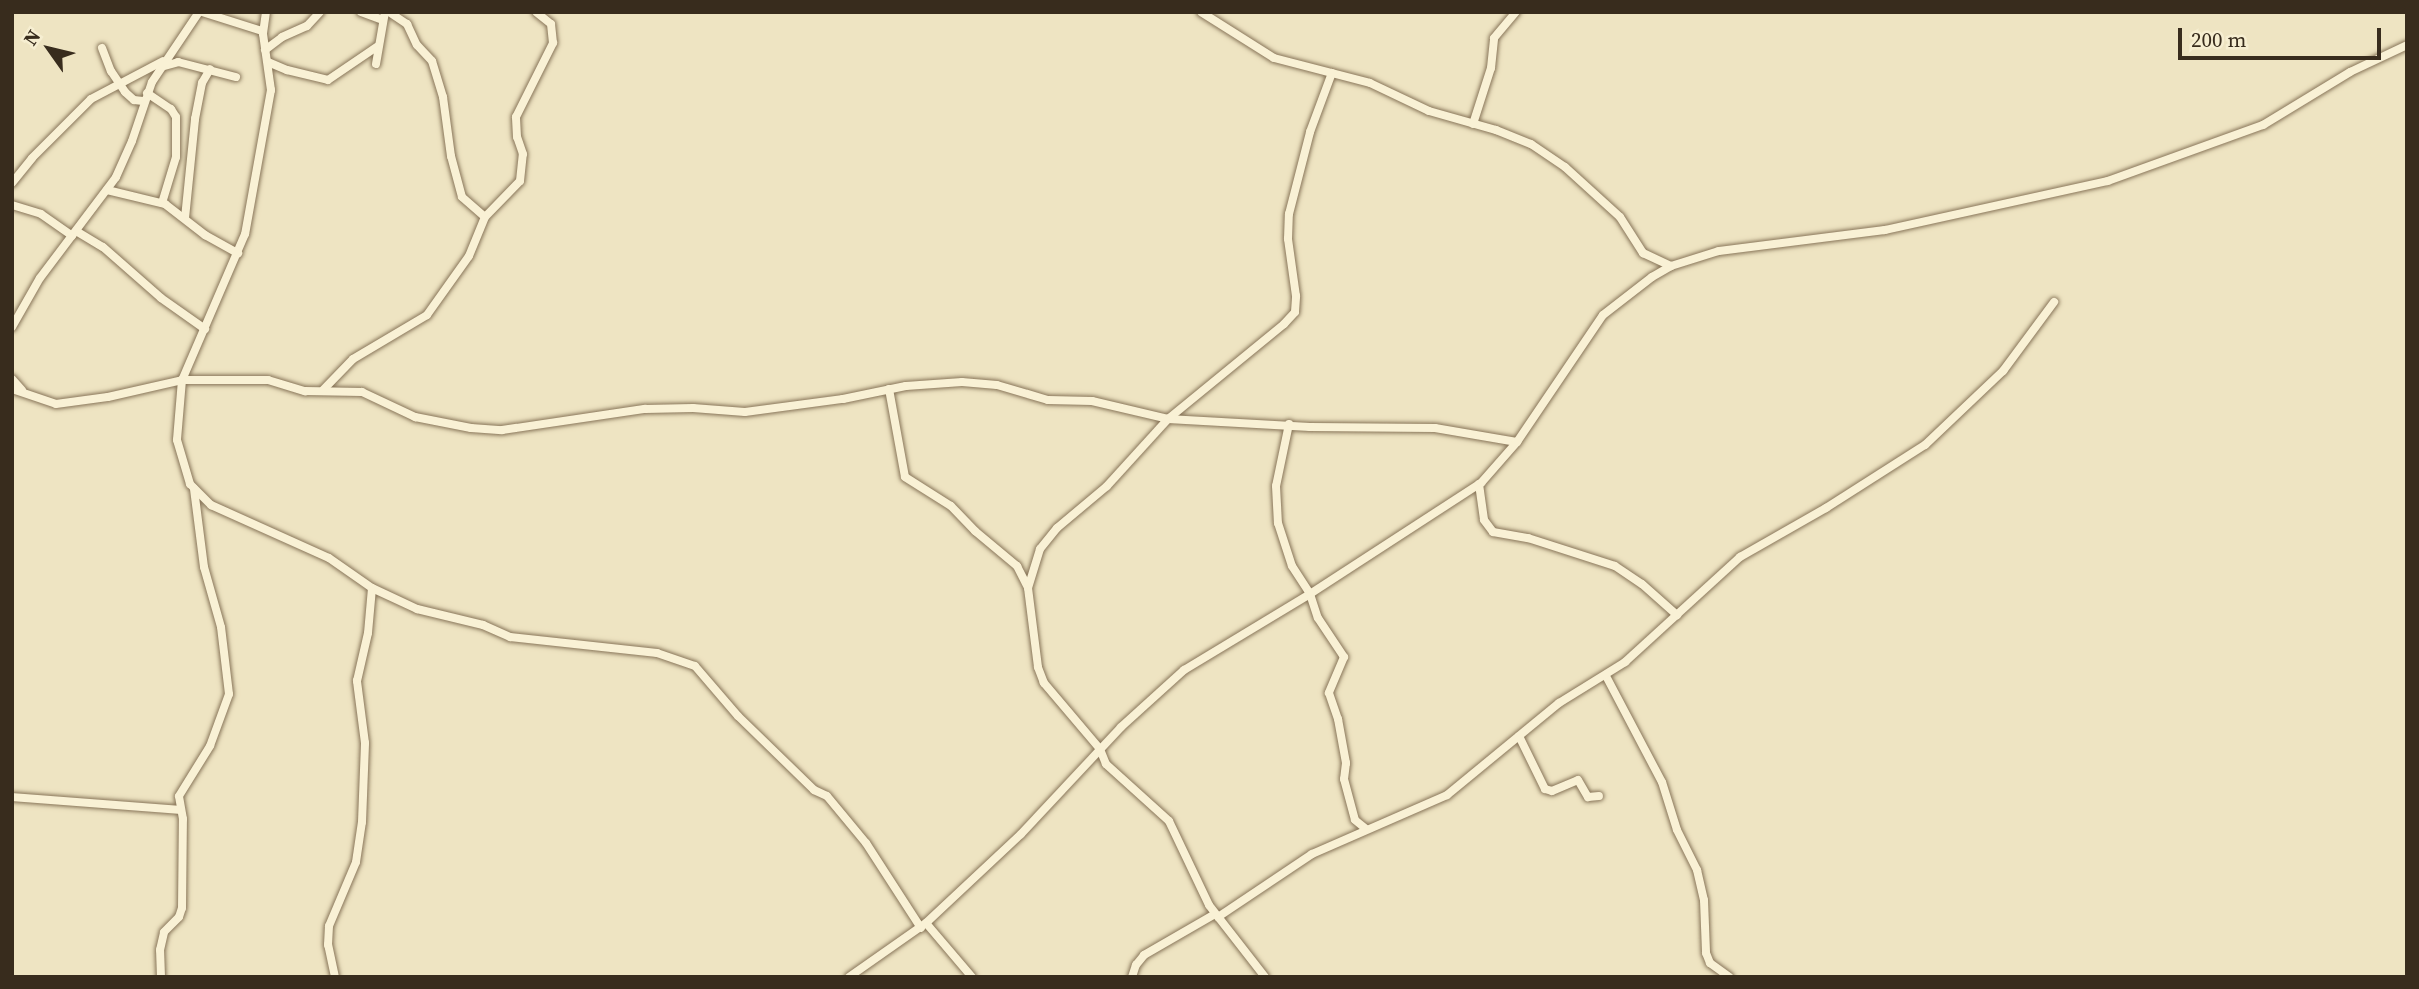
<!DOCTYPE html>
<html>
<head>
<meta charset="utf-8">
<style>
	body { margin:0 }
	#map { position:relative; width:2419px; height:989px; overflow:hidden; background:#eee4c2; font-family:"Source Serif 4",serif }
	div>[style] { position:absolute }
	.roads { filter:drop-shadow(0 0 2px #887559) drop-shadow(0 0 2px #887559) }
	.minor>* { height:8px; margin:-4px; padding:0 4px; transform-origin:4px; border-radius:4px; background:#f9f1d5 }
	span { translate:-50% -50%; white-space:nowrap; text-align:center; line-height:1.15; -webkit-text-stroke:5px #f6eed1; paint-order:stroke }
	.frame { position:absolute; inset:0; border:14px solid #382c1d; pointer-events:none }
	.north { position:absolute; left:14px; top:14px; width:70px; height:70px; -webkit-text-stroke:5px #f6eed1; paint-order:stroke; rotate:304deg; font-size:19px; font-weight:700; line-height:28px; text-align:center; color:#382c1d }
	.north::after { content:''; display:block; margin:auto; width:24px; height:32px; background:#382c1d; clip-path:polygon(50% 0,100% 100%,50% 72%,0 100%) }
	.scale { position:absolute; left:2178px; top:28px; width:203px; height:32px; box-sizing:border-box; border:4px solid #382c1d; border-top:0; padding-left:9px; font-size:21px; line-height:24px; white-space:nowrap; color:#382c1d; -webkit-text-stroke:5px #f6eed1; paint-order:stroke }
</style>
</head>
<body>
<div id="map">
	<div class="roads">
		<div class="minor">
			<div style="left:202px;top:12px;width:63px;rotate:17.6deg"></div>
			<div style="left:266px;top:12px;width:22px;rotate:98deg"></div>
			<div style="left:263px;top:34px;width:57px;rotate:81.9deg"></div>
			<div style="left:271px;top:90px;width:146px;rotate:100.2deg"></div>
			<div style="left:245px;top:234px;width:159px;rotate:113.3deg"></div>
			<div style="left:182px;top:380px;width:60px;rotate:94.8deg"></div>
			<div style="left:177px;top:440px;width:46px;rotate:73.5deg"></div>
			<div style="left:190px;top:484px;width:30px;rotate:45deg"></div>
			<div style="left:211px;top:505px;width:129px;rotate:24.2deg"></div>
			<div style="left:329px;top:558px;width:52px;rotate:34.9deg"></div>
			<div style="left:372px;top:588px;width:50px;rotate:25deg"></div>
			<div style="left:417px;top:609px;width:68px;rotate:13.6deg"></div>
			<div style="left:483px;top:625px;width:30px;rotate:24deg"></div>
			<div style="left:510px;top:637px;width:148px;rotate:6.2deg"></div>
			<div style="left:657px;top:653px;width:40px;rotate:18.9deg"></div>
			<div style="left:695px;top:666px;width:66px;rotate:49.3deg"></div>
			<div style="left:738px;top:716px;width:106px;rotate:44.2deg"></div>
			<div style="left:814px;top:790px;width:14px;rotate:25deg"></div>
			<div style="left:827px;top:796px;width:61px;rotate:50.3deg"></div>
			<div style="left:866px;top:843px;width:101px;rotate:57.1deg"></div>
			<div style="left:361px;top:12px;width:23px;rotate:20deg"></div>
			<div style="left:389px;top:12px;width:22px;rotate:34deg"></div>
			<div style="left:407px;top:24px;width:23px;rotate:65deg"></div>
			<div style="left:417px;top:45px;width:22px;rotate:47deg"></div>
			<div style="left:432px;top:61px;width:38px;rotate:73deg"></div>
			<div style="left:443px;top:97px;width:60px;rotate:82.3deg"></div>
			<div style="left:451px;top:156px;width:42px;rotate:75deg"></div>
			<div style="left:462px;top:197px;width:30px;rotate:41deg"></div>
			<div style="left:1201px;top:12px;width:86px;rotate:32.2deg"></div>
			<div style="left:1274px;top:58px;width:99px;rotate:14.6deg"></div>
			<div style="left:1370px;top:83px;width:65px;rotate:25.4deg"></div>
			<div style="left:1429px;top:111px;width:70px;rotate:15.8deg"></div>
			<div style="left:1496px;top:130px;width:38px;rotate:22deg"></div>
			<div style="left:1531px;top:144px;width:41px;rotate:34.1deg"></div>
			<div style="left:1565px;top:167px;width:74px;rotate:42.3deg"></div>
			<div style="left:1620px;top:217px;width:43px;rotate:57.4deg"></div>
			<div style="left:1643px;top:253px;width:31px;rotate:25deg"></div>
			<div style="left:102px;top:48px;width:25px;rotate:69deg"></div>
			<div style="left:111px;top:71px;width:25px;rotate:56deg"></div>
			<div style="left:125px;top:92px;width:12px;rotate:42deg"></div>
			<div style="left:134px;top:100px;width:9px;rotate:6deg"></div>
			<div style="left:265px;top:50px;width:21px;rotate:-37deg"></div>
			<div style="left:282px;top:37px;width:27px;rotate:-24deg"></div>
			<div style="left:307px;top:26px;width:19px;rotate:-47deg"></div>
			<div style="left:268px;top:62px;width:21px;rotate:23deg"></div>
			<div style="left:287px;top:70px;width:42px;rotate:13.7deg"></div>
			<div style="left:328px;top:80px;width:60px;rotate:-34.2deg"></div>
			<div style="left:376px;top:64px;width:53px;rotate:-80.2deg"></div>
			<div style="left:161px;top:67px;width:18px;rotate:-16deg"></div>
			<div style="left:178px;top:62px;width:60px;rotate:14.5deg"></div>
			<div style="left:147px;top:93px;width:29px;rotate:34deg"></div>
			<div style="left:171px;top:109px;width:9px;rotate:58deg"></div>
			<div style="left:176px;top:117px;width:40px;rotate:90deg"></div>
			<div style="left:176px;top:157px;width:48px;rotate:106.9deg"></div>
			<div style="left:1473px;top:124px;width:59px;rotate:-72.2deg"></div>
			<div style="left:1491px;top:68px;width:30px;rotate:-84deg"></div>
			<div style="left:1494px;top:38px;width:34px;rotate:-50deg"></div>
			<div style="left:12px;top:183px;width:32px;rotate:-51deg"></div>
			<div style="left:32px;top:158px;width:83px;rotate:-45deg"></div>
			<div style="left:91px;top:99px;width:81px;rotate:-27.8deg"></div>
			<div style="left:107px;top:190px;width:60px;rotate:13.6deg"></div>
			<div style="left:165px;top:204px;width:51px;rotate:37.8deg"></div>
			<div style="left:205px;top:235px;width:38px;rotate:29deg"></div>
			<div style="left:12px;top:205px;width:30px;rotate:17deg"></div>
			<div style="left:41px;top:214px;width:38px;rotate:35deg"></div>
			<div style="left:185px;top:218px;width:100px;rotate:-84.2deg"></div>
			<div style="left:195px;top:119px;width:37px;rotate:-79deg"></div>
			<div style="left:202px;top:83px;width:16px;rotate:-60deg"></div>
			<div style="left:76px;top:231px;width:31px;rotate:31deg"></div>
			<div style="left:103px;top:247px;width:77px;rotate:41.3deg"></div>
			<div style="left:161px;top:298px;width:54px;rotate:35.2deg"></div>
			<div style="left:12px;top:327px;width:56px;rotate:-60.3deg"></div>
			<div style="left:40px;top:278px;width:126px;rotate:-53deg"></div>
			<div style="left:116px;top:177px;width:39px;rotate:-66deg"></div>
			<div style="left:132px;top:141px;width:62px;rotate:-71.3deg"></div>
			<div style="left:152px;top:82px;width:84px;rotate:-56.1deg"></div>
			<div style="left:12px;top:379px;width:15px;rotate:48deg"></div>
			<div style="left:12px;top:389px;width:46px;rotate:18.8deg"></div>
			<div style="left:56px;top:404px;width:52px;rotate:-7.7deg"></div>
			<div style="left:108px;top:397px;width:76px;rotate:-12.9deg"></div>
			<div style="left:182px;top:380px;width:86px"></div>
			<div style="left:268px;top:380px;width:39px;rotate:17deg"></div>
			<div style="left:305px;top:391px;width:57px;rotate:1deg"></div>
			<div style="left:362px;top:392px;width:59px;rotate:25.3deg"></div>
			<div style="left:415px;top:417px;width:57px;rotate:11.1deg"></div>
			<div style="left:471px;top:428px;width:31px;rotate:4deg"></div>
			<div style="left:502px;top:430px;width:145px;rotate:-8.4deg"></div>
			<div style="left:645px;top:409px;width:48px;rotate:-1.2deg"></div>
			<div style="left:693px;top:408px;width:52px;rotate:4.4deg"></div>
			<div style="left:745px;top:412px;width:99px;rotate:-7.6deg"></div>
			<div style="left:843px;top:399px;width:64px;rotate:-11.7deg"></div>
			<div style="left:906px;top:386px;width:56px;rotate:-4.1deg"></div>
			<div style="left:962px;top:382px;width:35px;rotate:5deg"></div>
			<div style="left:997px;top:385px;width:53px;rotate:16.4deg"></div>
			<div style="left:1048px;top:400px;width:44px;rotate:1.3deg"></div>
			<div style="left:1092px;top:401px;width:78px;rotate:13.3deg"></div>
			<div style="left:1168px;top:419px;width:142px;rotate:3.2deg"></div>
			<div style="left:1310px;top:427px;width:125px;rotate:0.5deg"></div>
			<div style="left:1435px;top:428px;width:83px;rotate:9.7deg"></div>
			<div style="left:889px;top:389px;width:89px;rotate:79.7deg"></div>
			<div style="left:905px;top:477px;width:54px;rotate:32.2deg"></div>
			<div style="left:951px;top:506px;width:35px;rotate:46deg"></div>
			<div style="left:975px;top:531px;width:55px;rotate:39.8deg"></div>
			<div style="left:1017px;top:566px;width:22px;rotate:63deg"></div>
			<div style="left:323px;top:390px;width:43px;rotate:-45.9deg"></div>
			<div style="left:353px;top:359px;width:86px;rotate:-30.7deg"></div>
			<div style="left:427px;top:315px;width:72px;rotate:-54.6deg"></div>
			<div style="left:469px;top:256px;width:42px;rotate:-67.7deg"></div>
			<div style="left:485px;top:217px;width:50px;rotate:-45.8deg"></div>
			<div style="left:520px;top:181px;width:27px;rotate:-84deg"></div>
			<div style="left:523px;top:154px;width:18px;rotate:-109deg"></div>
			<div style="left:517px;top:137px;width:20px;rotate:-93deg"></div>
			<div style="left:516px;top:117px;width:83px;rotate:-63.4deg"></div>
			<div style="left:553px;top:43px;width:19px;rotate:-96deg"></div>
			<div style="left:551px;top:24px;width:19px;rotate:-141deg"></div>
			<div style="left:1289px;top:424px;width:63px;rotate:101.8deg"></div>
			<div style="left:1276px;top:486px;width:37px;rotate:87deg"></div>
			<div style="left:1278px;top:523px;width:45px;rotate:72deg"></div>
			<div style="left:1292px;top:566px;width:33px;rotate:57deg"></div>
			<div style="left:1310px;top:594px;width:25px;rotate:72deg"></div>
			<div style="left:1318px;top:618px;width:47px;rotate:56.3deg"></div>
			<div style="left:1344px;top:657px;width:39px;rotate:113deg"></div>
			<div style="left:1329px;top:693px;width:28px;rotate:71deg"></div>
			<div style="left:1338px;top:719px;width:45px;rotate:79.7deg"></div>
			<div style="left:1346px;top:763px;width:16px;rotate:97deg"></div>
			<div style="left:1344px;top:779px;width:42px;rotate:75deg"></div>
			<div style="left:1355px;top:820px;width:14px;rotate:39deg"></div>
			<div style="left:1479px;top:484px;width:36px;rotate:82deg"></div>
			<div style="left:1484px;top:520px;width:15px;rotate:53deg"></div>
			<div style="left:1493px;top:532px;width:36px;rotate:10deg"></div>
			<div style="left:1528px;top:538px;width:91px;rotate:17.8deg"></div>
			<div style="left:1615px;top:566px;width:32px;rotate:34deg"></div>
			<div style="left:1642px;top:584px;width:47px;rotate:41.5deg"></div>
			<div style="left:1606px;top:676px;width:120px;rotate:62.2deg"></div>
			<div style="left:1662px;top:782px;width:50px;rotate:72.6deg"></div>
			<div style="left:1677px;top:830px;width:45px;rotate:63.4deg"></div>
			<div style="left:1697px;top:870px;width:31px;rotate:77deg"></div>
			<div style="left:1704px;top:900px;width:53px;rotate:87.8deg"></div>
			<div style="left:1706px;top:953px;width:11px;rotate:68deg"></div>
			<div style="left:1710px;top:963px;width:24px;rotate:36deg"></div>
			<div style="left:1519px;top:736px;width:59px;rotate:63.9deg"></div>
			<div style="left:1545px;top:789px;width:7px;rotate:16deg"></div>
			<div style="left:1552px;top:791px;width:28px;rotate:-23deg"></div>
			<div style="left:1578px;top:780px;width:20px;rotate:60deg"></div>
			<div style="left:1588px;top:797px;width:11px;rotate:-5deg"></div>
			<div style="left:12px;top:797px;width:169px;rotate:4.4deg"></div>
			<div style="left:1218px;top:917px;width:113px;rotate:-33.8deg"></div>
			<div style="left:1312px;top:854px;width:147px;rotate:-23.6deg"></div>
			<div style="left:1447px;top:795px;width:145px;rotate:-39.4deg"></div>
			<div style="left:1559px;top:703px;width:78px;rotate:-31.8deg"></div>
			<div style="left:1625px;top:662px;width:156px;rotate:-42.4deg"></div>
			<div style="left:1740px;top:557px;width:99px;rotate:-29.7deg"></div>
			<div style="left:1826px;top:508px;width:117px;rotate:-32.5deg"></div>
			<div style="left:1925px;top:445px;width:108px;rotate:-43.5deg"></div>
			<div style="left:2003px;top:371px;width:86px;rotate:-53.5deg"></div>
			<div style="left:926px;top:923px;width:71px;rotate:49.6deg"></div>
			<div style="left:161px;top:977px;width:27px;rotate:-92deg"></div>
			<div style="left:160px;top:950px;width:18px;rotate:-77deg"></div>
			<div style="left:164px;top:932px;width:21px;rotate:-45deg"></div>
			<div style="left:179px;top:917px;width:9px;rotate:-72deg"></div>
			<div style="left:182px;top:908px;width:89px;rotate:-89.4deg"></div>
			<div style="left:183px;top:819px;width:23px;rotate:-100deg"></div>
			<div style="left:179px;top:796px;width:59px;rotate:-58.2deg"></div>
			<div style="left:210px;top:746px;width:55px;rotate:-69.9deg"></div>
			<div style="left:229px;top:694px;width:67px;rotate:-96.8deg"></div>
			<div style="left:221px;top:627px;width:62px;rotate:-105.8deg"></div>
			<div style="left:204px;top:567px;width:79px;rotate:-97.3deg"></div>
			<div style="left:335px;top:977px;width:33px;rotate:-102deg"></div>
			<div style="left:328px;top:945px;width:19px;rotate:-87deg"></div>
			<div style="left:329px;top:926px;width:69px;rotate:-67.1deg"></div>
			<div style="left:356px;top:862px;width:40px;rotate:-81.5deg"></div>
			<div style="left:362px;top:822px;width:79px;rotate:-87.8deg"></div>
			<div style="left:365px;top:743px;width:63px;rotate:-97.4deg"></div>
			<div style="left:357px;top:681px;width:49px;rotate:-77.1deg"></div>
			<div style="left:368px;top:633px;width:45px;rotate:-84.9deg"></div>
			<div style="left:849px;top:977px;width:94px;rotate:-35deg"></div>
			<div style="left:926px;top:923px;width:130px;rotate:-43.1deg"></div>
			<div style="left:1021px;top:834px;width:146px;rotate:-46.9deg"></div>
			<div style="left:1121px;top:727px;width:85px;rotate:-42.1deg"></div>
			<div style="left:1184px;top:670px;width:147px;rotate:-31.1deg"></div>
			<div style="left:1310px;top:594px;width:204px;rotate:-33deg"></div>
			<div style="left:1481px;top:483px;width:55px;rotate:-48.7deg"></div>
			<div style="left:1517px;top:442px;width:153px;rotate:-55.9deg"></div>
			<div style="left:1603px;top:315px;width:62px;rotate:-37.8deg"></div>
			<div style="left:1652px;top:277px;width:22px;rotate:-30deg"></div>
			<div style="left:1671px;top:266px;width:50px;rotate:-17.4deg"></div>
			<div style="left:1719px;top:251px;width:167px;rotate:-7.2deg"></div>
			<div style="left:1885px;top:230px;width:228px;rotate:-12.4deg"></div>
			<div style="left:2108px;top:181px;width:165px;rotate:-19.9deg"></div>
			<div style="left:2263px;top:125px;width:102px;rotate:-31.3deg"></div>
			<div style="left:2350px;top:72px;width:63px;rotate:-25.3deg"></div>
			<div style="left:1132px;top:977px;width:13px;rotate:-72deg"></div>
			<div style="left:1136px;top:965px;width:13px;rotate:-51deg"></div>
			<div style="left:1144px;top:955px;width:82px;rotate:-30deg"></div>
			<div style="left:1265px;top:977px;width:91px;rotate:-127.9deg"></div>
			<div style="left:1209px;top:905px;width:93px;rotate:-115.5deg"></div>
			<div style="left:1169px;top:821px;width:85px;rotate:-137.9deg"></div>
			<div style="left:1106px;top:764px;width:16px;rotate:-112deg"></div>
			<div style="left:1100px;top:749px;width:87px;rotate:-130.3deg"></div>
			<div style="left:1044px;top:683px;width:17px;rotate:-111deg"></div>
			<div style="left:1038px;top:667px;width:80px;rotate:-97.2deg"></div>
			<div style="left:1028px;top:588px;width:41px;rotate:-72.9deg"></div>
			<div style="left:1040px;top:549px;width:27px;rotate:-51deg"></div>
			<div style="left:1057px;top:528px;width:65px;rotate:-40deg"></div>
			<div style="left:1107px;top:486px;width:91px;rotate:-47.7deg"></div>
			<div style="left:1168px;top:419px;width:150px;rotate:-39.3deg"></div>
			<div style="left:1284px;top:324px;width:16px;rotate:-47deg"></div>
			<div style="left:1295px;top:312px;width:16px;rotate:-86deg"></div>
			<div style="left:1296px;top:296px;width:58px;rotate:-98deg"></div>
			<div style="left:1288px;top:239px;width:25px;rotate:-88deg"></div>
			<div style="left:1289px;top:214px;width:85px;rotate:-75.6deg"></div>
			<div style="left:1310px;top:132px;width:63px;rotate:-69.6deg"></div>
		</div>
	</div>
	<div class="frame"></div>
	<div class="north">N</div>
	<div class="scale">200 m</div>
</div>
</body>
</html>
